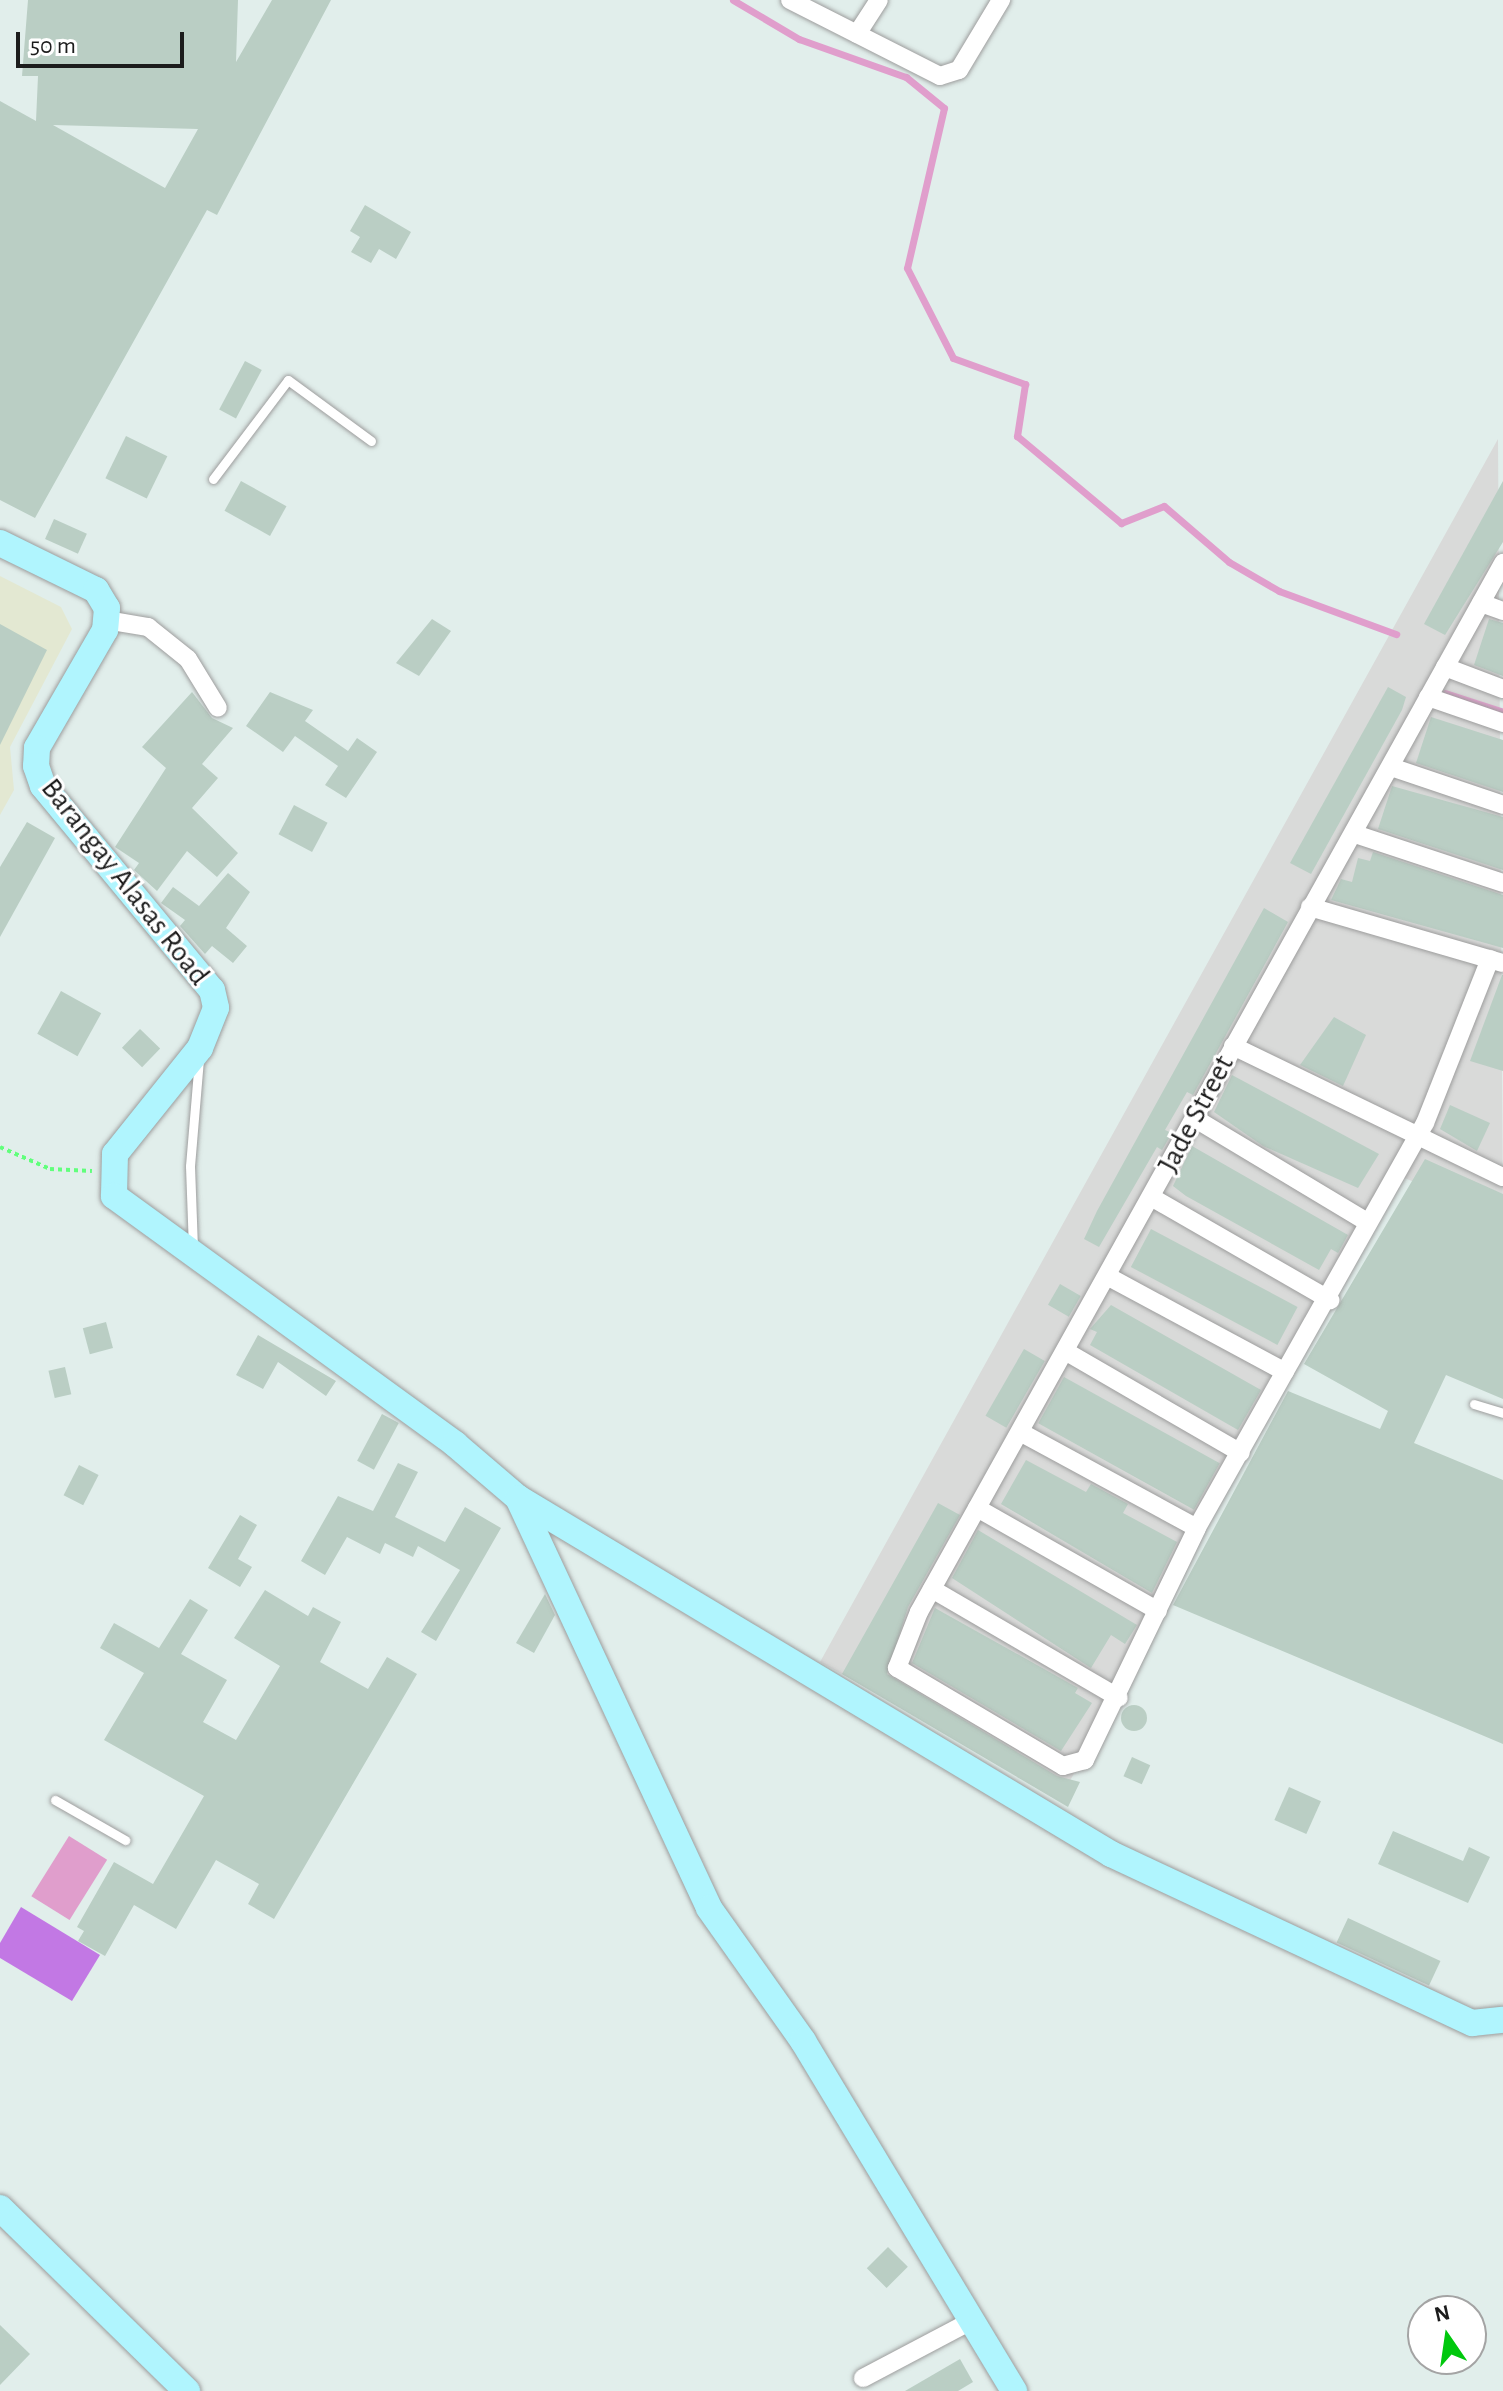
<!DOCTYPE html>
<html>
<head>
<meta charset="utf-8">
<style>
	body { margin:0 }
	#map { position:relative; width:1503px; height:2391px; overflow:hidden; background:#e1eeeb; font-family:"Alegreya Sans",sans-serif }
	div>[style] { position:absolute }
	.residential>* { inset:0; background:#d9dad9 }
	.industrial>* { inset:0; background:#e3e8d2 }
	.pitch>* { inset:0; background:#c278e4 }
	.water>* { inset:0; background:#e09ecc; transform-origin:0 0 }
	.stream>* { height:7px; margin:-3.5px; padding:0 3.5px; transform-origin:3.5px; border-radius:3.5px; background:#e09ecc }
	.building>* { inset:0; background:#bacec4; transform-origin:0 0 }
	.round { border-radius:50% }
	.path>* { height:4px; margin-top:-2px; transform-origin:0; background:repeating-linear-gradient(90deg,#61ff7c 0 4px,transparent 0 8px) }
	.roads { filter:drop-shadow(0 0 2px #9d9d9d) drop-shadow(0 0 2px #9d9d9d) }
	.lane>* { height:9px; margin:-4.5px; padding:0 4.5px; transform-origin:4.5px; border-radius:4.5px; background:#fff }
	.street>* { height:18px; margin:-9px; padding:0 9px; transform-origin:9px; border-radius:9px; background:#fff }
	.secondary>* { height:26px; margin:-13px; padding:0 13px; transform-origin:13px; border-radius:13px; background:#b0f5fe }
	span { translate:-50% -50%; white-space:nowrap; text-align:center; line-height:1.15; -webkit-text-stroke:6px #fff; paint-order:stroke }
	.street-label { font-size:30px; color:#1c1c1c }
	.north { position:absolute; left:1407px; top:2295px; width:80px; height:80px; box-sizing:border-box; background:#fff; border:2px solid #a4a4a4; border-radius:50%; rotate:347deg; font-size:22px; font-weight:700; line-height:32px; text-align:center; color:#1c1c1c }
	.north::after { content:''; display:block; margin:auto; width:28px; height:36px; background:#00c80d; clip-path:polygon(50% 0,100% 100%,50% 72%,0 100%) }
	.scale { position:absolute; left:16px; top:32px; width:168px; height:36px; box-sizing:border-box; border:4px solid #1c1c1c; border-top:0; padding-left:10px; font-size:24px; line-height:28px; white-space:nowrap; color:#1c1c1c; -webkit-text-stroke:6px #fff; paint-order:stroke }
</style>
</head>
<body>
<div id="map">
	<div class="residential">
		<div style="clip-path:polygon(1498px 439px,1503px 1221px,1391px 1172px,1062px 1796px,820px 1662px)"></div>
	</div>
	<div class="industrial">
		<div style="clip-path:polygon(0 576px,61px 607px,72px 629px,10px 747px,14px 790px,0 815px)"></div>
	</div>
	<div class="pitch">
		<div style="clip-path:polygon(21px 1907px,100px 1955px,72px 2001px,0 1958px,0 1943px)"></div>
	</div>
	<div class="water">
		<div style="left:69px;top:1836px;width:45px;height:71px;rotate:32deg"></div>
	</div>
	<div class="stream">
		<div style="left:733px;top:0;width:77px;rotate:30.6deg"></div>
		<div style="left:799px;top:39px;width:114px;rotate:19.6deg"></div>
		<div style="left:906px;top:77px;width:49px;rotate:39.2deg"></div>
		<div style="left:944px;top:108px;width:164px;rotate:103deg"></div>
		<div style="left:907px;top:268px;width:101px;rotate:62.9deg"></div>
		<div style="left:953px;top:358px;width:77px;rotate:19.9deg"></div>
		<div style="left:1025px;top:384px;width:53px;rotate:98.7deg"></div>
		<div style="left:1017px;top:436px;width:136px;rotate:39.9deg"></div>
		<div style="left:1121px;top:523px;width:46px;rotate:-21.6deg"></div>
		<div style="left:1164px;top:506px;width:86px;rotate:40.7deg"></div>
		<div style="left:1229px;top:562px;width:58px;rotate:30.1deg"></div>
		<div style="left:1279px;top:591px;width:125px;rotate:20.2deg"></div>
		<div style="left:1445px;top:693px;width:61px;rotate:18.1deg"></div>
	</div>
	<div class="building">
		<div style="clip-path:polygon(evenodd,28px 0,238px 0,236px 62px,272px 0,331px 0,217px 215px,207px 210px,35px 518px,0 500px,0 101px,36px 121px,38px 76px,22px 76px,28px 0,53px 125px,198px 129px,165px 188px,53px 125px)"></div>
		<div style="clip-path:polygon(365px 205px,411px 232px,396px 259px,379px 249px,371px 263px,351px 252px,360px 237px,350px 231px)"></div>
		<div style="left:245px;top:361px;width:19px;height:55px;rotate:28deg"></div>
		<div style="left:126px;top:436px;width:46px;height:47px;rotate:26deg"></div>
		<div style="left:241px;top:481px;width:52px;height:34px;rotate:29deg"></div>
		<div style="clip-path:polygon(1503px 481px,1503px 542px,1445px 635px,1424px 624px)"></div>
		<div style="left:54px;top:519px;width:36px;height:22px;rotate:24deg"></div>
		<div style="clip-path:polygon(432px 619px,451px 631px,419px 676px,396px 663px)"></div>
		<div style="clip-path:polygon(1489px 619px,1503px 623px,1503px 676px,1474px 665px)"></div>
		<div style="clip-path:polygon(0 624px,47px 650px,0 745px)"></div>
		<div style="clip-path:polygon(1388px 687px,1406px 697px,1402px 710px,1311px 874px,1290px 863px)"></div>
		<div style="clip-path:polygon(192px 692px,212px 718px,233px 728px,202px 764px,218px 778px,192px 808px,238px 853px,217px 877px,187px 851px,157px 891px,134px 870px,139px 863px,115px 847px,166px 768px,142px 747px)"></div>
		<div style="clip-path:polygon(270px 692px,313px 710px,305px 721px,348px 751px,357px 738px,377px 752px,346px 798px,325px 785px,338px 766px,295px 736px,283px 752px,246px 726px)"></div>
		<div style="clip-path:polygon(1431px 717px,1503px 740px,1503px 792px,1416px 763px)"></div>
		<div style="clip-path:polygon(1392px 786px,1503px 817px,1503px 870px,1378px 829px)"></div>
		<div style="left:294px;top:805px;width:38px;height:33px;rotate:28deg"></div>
		<div style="clip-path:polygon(27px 822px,55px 838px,0 937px,0 867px)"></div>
		<div style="clip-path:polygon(1373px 852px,1503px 895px,1503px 948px,1331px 900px,1341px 879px,1352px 882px,1358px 858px,1370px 861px)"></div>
		<div style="clip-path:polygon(228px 873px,250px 892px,226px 928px,247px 946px,233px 963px,212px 946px,205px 954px,180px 926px,185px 920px,161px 903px,173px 887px,199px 906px)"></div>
		<div style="clip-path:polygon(1264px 908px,1288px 922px,1193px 1095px,1187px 1092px,1165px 1130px,1172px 1133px,1162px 1150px,1157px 1147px,1099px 1247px,1084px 1239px,1097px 1211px)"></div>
		<div style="clip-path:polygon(1502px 975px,1503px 975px,1503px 1071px,1470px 1061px)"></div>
		<div style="left:61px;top:991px;width:46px;height:49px;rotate:29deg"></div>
		<div style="clip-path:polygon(1334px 1017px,1366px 1035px,1343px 1086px,1300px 1065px)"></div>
		<div style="left:140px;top:1029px;width:28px;height:26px;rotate:44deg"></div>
		<div style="clip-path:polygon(1232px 1075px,1379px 1154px,1358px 1188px,1263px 1146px,1214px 1112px)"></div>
		<div style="clip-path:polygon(1450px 1105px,1490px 1123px,1477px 1151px,1440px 1129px)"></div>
		<div style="clip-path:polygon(1192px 1146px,1348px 1235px,1338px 1253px,1331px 1249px,1319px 1270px,1186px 1196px,1173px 1186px)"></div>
		<div style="clip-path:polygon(1425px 1159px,1503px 1194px,1503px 1399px,1446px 1375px,1414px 1443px,1503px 1480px,1503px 1744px,1173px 1605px,1288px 1391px,1380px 1429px,1388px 1411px,1304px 1364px)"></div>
		<div style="left:1151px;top:1229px;width:166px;height:43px;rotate:28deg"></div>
		<div style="left:1060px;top:1284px;width:24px;height:24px;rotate:30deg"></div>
		<div style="clip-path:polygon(1111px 1305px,1261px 1390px,1238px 1430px,1090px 1345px,1097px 1332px,1090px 1329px)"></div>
		<div style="left:106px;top:1322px;width:27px;height:24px;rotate:75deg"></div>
		<div style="clip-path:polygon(258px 1335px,336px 1381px,326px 1396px,278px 1362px,263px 1389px,236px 1375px)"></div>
		<div style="left:1024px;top:1349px;width:24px;height:77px;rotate:30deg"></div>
		<div style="left:65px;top:1367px;width:28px;height:17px;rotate:77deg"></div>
		<div style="left:1064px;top:1377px;width:178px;height:53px;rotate:29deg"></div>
		<div style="left:382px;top:1414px;width:19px;height:53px;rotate:28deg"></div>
		<div style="clip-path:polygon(1026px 1460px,1086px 1492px,1091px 1484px,1128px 1504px,1123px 1513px,1177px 1542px,1152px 1593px,1001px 1504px)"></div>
		<div style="clip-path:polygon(398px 1463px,418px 1472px,395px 1517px,445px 1542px,465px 1507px,501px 1528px,436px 1641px,421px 1632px,460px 1570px,418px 1546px,413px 1557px,385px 1543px,380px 1554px,347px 1537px,325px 1575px,301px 1561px,338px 1496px,373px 1511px)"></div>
		<div style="left:79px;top:1465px;width:22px;height:34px;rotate:27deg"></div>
		<div style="clip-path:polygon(938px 1503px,960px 1515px,908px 1607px,887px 1674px,1057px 1776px,1080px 1782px,1068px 1807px,842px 1674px)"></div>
		<div style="clip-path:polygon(240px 1515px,257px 1525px,238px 1559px,252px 1567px,240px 1587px,208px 1568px)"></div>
		<div style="clip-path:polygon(978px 1530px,1137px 1625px,1125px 1644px,1111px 1635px,1091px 1668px,952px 1578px)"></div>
		<div style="clip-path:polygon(265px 1590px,308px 1616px,313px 1607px,341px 1622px,320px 1662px,368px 1689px,387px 1657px,417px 1674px,274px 1919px,248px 1904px,259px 1884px,216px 1860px,176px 1929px,134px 1905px,105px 1956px,78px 1941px,84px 1931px,77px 1927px,114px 1862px,153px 1884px,204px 1796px,104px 1740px,144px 1673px,100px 1648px,114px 1623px,159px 1648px,190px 1599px,208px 1610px,181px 1654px,227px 1680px,203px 1722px,236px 1740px,280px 1666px,234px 1638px)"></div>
		<div style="clip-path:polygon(545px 1594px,555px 1615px,534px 1653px,516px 1643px)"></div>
		<div style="clip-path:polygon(935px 1608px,1078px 1688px,1075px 1693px,1092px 1703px,1061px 1751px,912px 1663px)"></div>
		<div class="round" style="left:1121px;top:1705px;width:26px;height:26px"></div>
		<div style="left:1132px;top:1757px;width:20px;height:21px;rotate:24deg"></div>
		<div style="left:1289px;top:1787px;width:35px;height:36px;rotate:24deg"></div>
		<div style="clip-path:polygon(1393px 1831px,1463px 1861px,1469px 1847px,1490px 1857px,1468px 1903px,1378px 1864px)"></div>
		<div style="left:1348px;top:1918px;width:102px;height:27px;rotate:25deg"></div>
		<div style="left:888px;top:2247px;width:28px;height:30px;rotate:45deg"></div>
		<div style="clip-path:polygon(0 2325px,30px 2354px,0 2385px)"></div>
		<div style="clip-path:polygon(960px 2359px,973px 2382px,958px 2391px,905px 2391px)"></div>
	</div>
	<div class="path">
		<div style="left:0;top:1147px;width:55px;rotate:23.7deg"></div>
		<div style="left:50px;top:1169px;width:42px;rotate:2.7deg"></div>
	</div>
	<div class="roads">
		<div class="lane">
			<div style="left:213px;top:479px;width:124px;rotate:-52.9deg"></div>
			<div style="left:288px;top:380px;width:103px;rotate:36.3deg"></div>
			<div style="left:193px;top:1248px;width:82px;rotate:-92.1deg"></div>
			<div style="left:190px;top:1166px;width:107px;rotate:-85.2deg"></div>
			<div style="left:1474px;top:1404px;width:30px;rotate:17deg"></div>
			<div style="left:55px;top:1800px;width:81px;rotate:29.7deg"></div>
		</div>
		<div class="street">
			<div style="left:790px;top:0;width:168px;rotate:26.9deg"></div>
			<div style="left:940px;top:76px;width:20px;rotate:-18deg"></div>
			<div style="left:959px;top:70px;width:82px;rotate:-59deg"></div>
			<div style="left:857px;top:34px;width:40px;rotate:-57.1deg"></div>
			<div style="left:1481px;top:603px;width:23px;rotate:20deg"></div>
			<div style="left:106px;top:620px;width:43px;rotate:9.5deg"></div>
			<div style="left:148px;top:627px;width:51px;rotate:38.7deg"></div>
			<div style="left:188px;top:659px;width:57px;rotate:58.5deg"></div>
			<div style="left:1445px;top:667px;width:62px;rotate:20.8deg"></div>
			<div style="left:1428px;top:697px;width:79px;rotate:19.1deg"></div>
			<div style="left:1391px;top:767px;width:118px;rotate:18.7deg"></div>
			<div style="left:1355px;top:834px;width:156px;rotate:18.3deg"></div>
			<div style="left:1310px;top:907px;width:201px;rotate:16.2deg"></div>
			<div style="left:1490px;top:959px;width:176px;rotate:111.6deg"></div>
			<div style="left:1425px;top:1123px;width:465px;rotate:119.4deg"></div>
			<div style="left:1197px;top:1528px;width:258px;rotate:115.8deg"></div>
			<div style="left:1085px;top:1760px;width:23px;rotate:165deg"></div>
			<div style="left:1063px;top:1766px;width:193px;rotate:-149.4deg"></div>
			<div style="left:897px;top:1668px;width:60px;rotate:-68.6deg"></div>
			<div style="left:919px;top:1612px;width:1201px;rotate:-60.89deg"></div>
			<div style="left:1233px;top:1046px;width:300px;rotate:25.9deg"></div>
			<div style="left:1194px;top:1118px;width:202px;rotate:31deg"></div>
			<div style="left:1151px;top:1197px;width:207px;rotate:29.9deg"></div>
			<div style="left:1107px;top:1276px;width:202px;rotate:28.3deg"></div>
			<div style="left:1065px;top:1351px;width:203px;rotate:30.1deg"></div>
			<div style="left:1020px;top:1432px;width:201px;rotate:28.5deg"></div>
			<div style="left:977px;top:1508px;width:208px;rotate:29.6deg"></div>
			<div style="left:932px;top:1589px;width:216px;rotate:30.2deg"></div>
			<div style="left:863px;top:2378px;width:122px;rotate:-27.8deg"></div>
		</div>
		<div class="secondary">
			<div style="left:0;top:543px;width:107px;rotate:26.1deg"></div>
			<div style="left:96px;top:590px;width:21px;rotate:59deg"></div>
			<div style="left:107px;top:608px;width:22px;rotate:95deg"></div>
			<div style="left:105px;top:630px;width:136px;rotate:120deg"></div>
			<div style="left:37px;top:748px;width:18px;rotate:93deg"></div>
			<div style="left:36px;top:766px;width:21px;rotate:71deg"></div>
			<div style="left:43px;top:786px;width:265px;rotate:50.4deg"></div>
			<div style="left:212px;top:990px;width:18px;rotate:77deg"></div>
			<div style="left:216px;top:1008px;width:43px;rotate:111.8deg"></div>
			<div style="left:200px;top:1048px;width:136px;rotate:128.7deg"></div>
			<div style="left:115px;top:1154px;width:42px;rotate:91.4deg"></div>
			<div style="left:114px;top:1196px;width:422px;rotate:36deg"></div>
			<div style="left:455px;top:1444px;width:83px;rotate:40.6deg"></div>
			<div style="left:518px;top:1498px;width:692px;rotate:30.98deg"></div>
			<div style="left:1111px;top:1854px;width:399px;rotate:25.1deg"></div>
			<div style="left:1472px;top:2023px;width:31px;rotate:-6deg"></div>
			<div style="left:518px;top:1498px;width:452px;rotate:65deg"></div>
			<div style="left:709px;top:1908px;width:163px;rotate:54.7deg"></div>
			<div style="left:803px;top:2041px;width:409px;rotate:58.9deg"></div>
			<div style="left:0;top:2208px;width:262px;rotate:44.4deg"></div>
		</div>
	</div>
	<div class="street-label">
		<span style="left:125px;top:882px;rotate:52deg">Barangay Alasas Road</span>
		<span style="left:1196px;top:1114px;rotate:-62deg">Jade Street</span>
	</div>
	<div class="north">N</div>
	<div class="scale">50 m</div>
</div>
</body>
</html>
